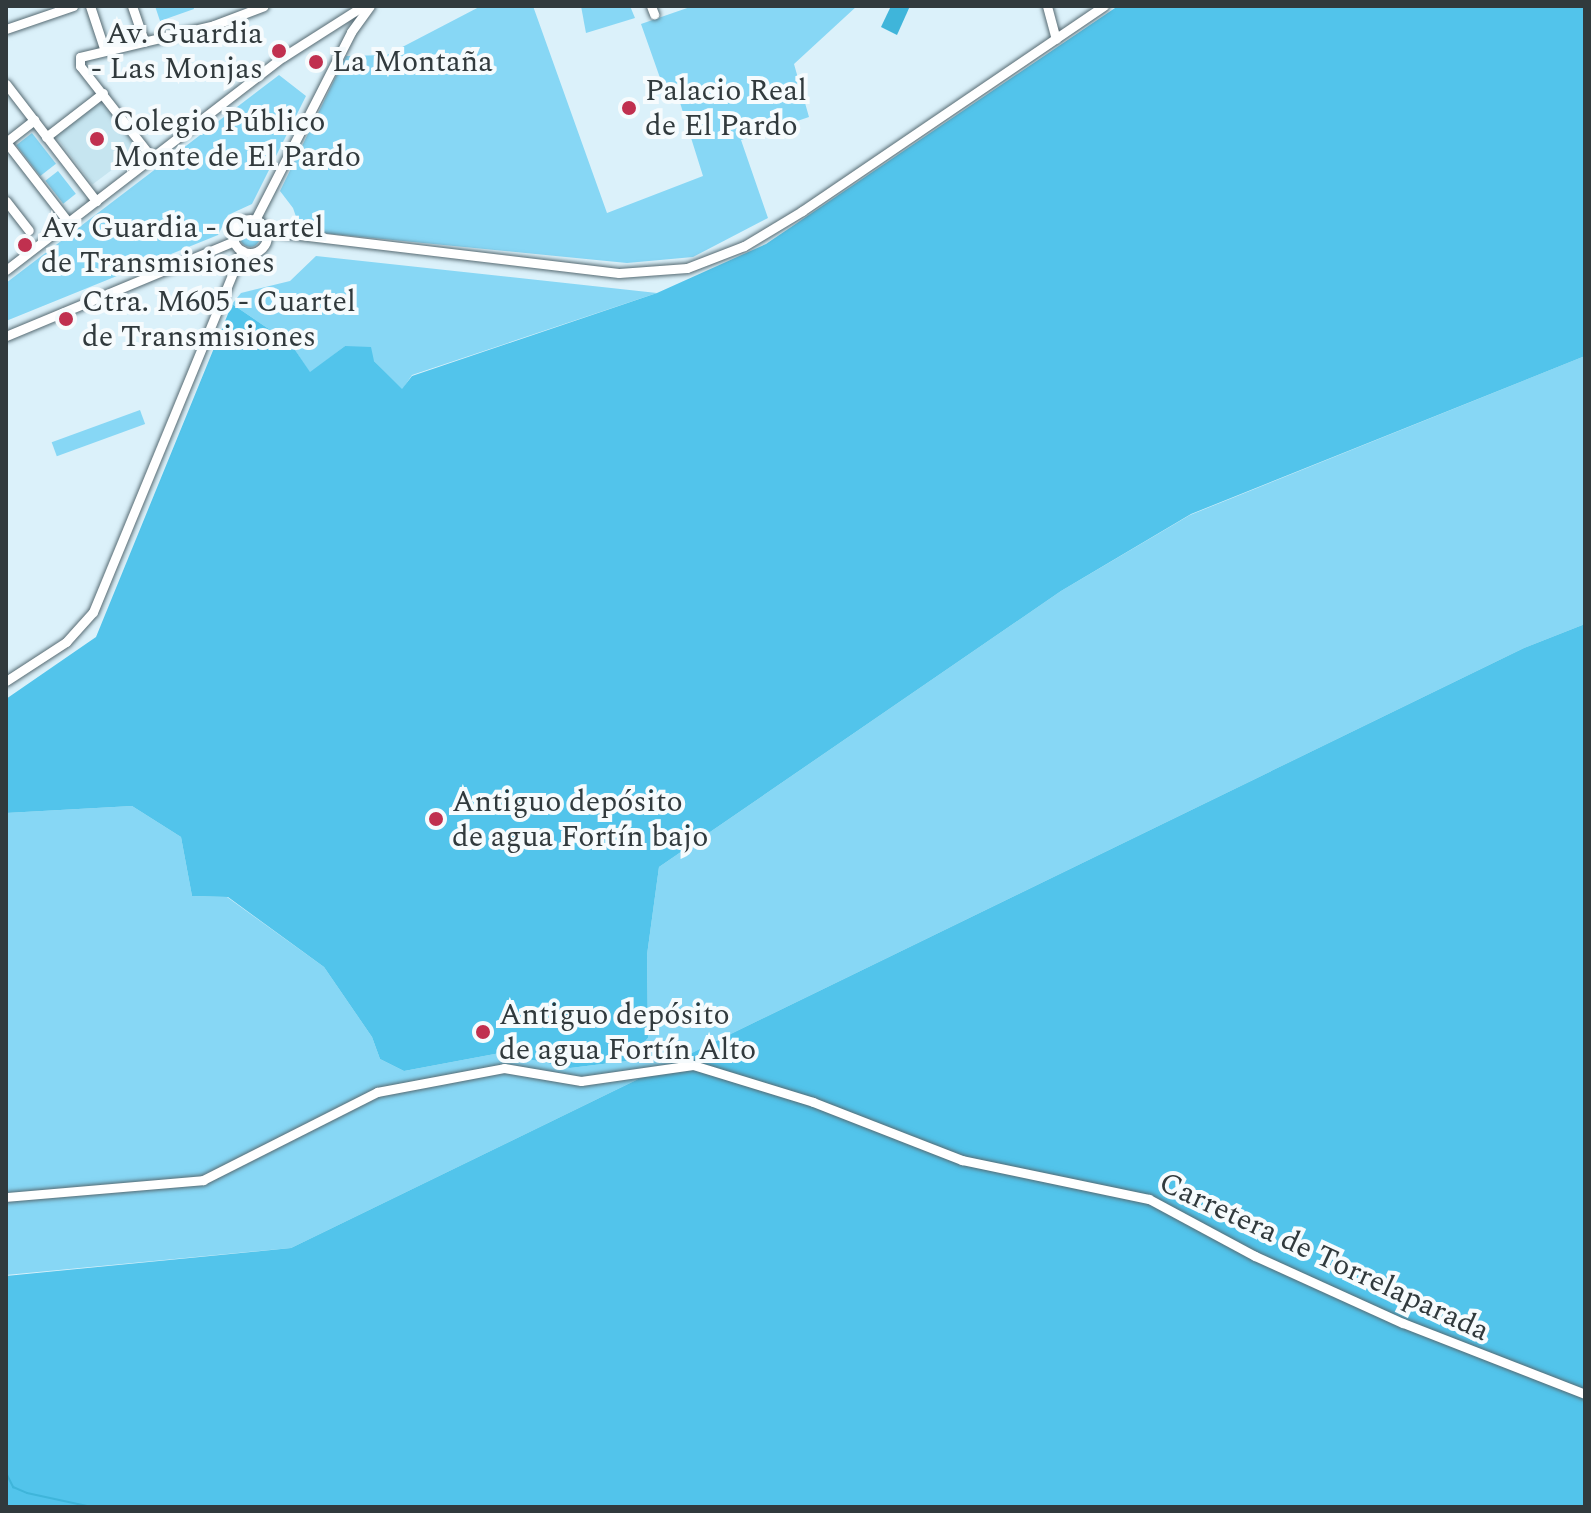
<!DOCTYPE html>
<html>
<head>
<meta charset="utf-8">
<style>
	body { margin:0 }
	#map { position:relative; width:1591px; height:1513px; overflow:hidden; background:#dbf1fa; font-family:Spectral,serif }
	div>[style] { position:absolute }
	.built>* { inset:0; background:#c6e5f0; transform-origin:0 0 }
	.green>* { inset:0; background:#87d7f5; transform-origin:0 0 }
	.round { border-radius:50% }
	.forest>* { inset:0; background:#52c4eb }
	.water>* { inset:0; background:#3fb5da }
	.stream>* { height:2px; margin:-1px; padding:0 1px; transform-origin:1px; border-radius:1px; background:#3fb5da }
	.roads { filter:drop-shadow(0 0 2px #566a72) drop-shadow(0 0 2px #566a72) }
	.minor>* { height:9px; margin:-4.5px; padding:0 4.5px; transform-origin:4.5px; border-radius:4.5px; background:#fff }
	.minor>.ring { margin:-4.5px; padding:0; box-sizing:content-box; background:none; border:9px solid #fff; border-radius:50% }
	.dots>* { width:22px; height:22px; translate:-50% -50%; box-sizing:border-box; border:4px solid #f6fbfd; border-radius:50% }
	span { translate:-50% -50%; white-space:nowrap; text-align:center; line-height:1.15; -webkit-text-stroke:8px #f6fbfd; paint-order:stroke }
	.poi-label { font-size:30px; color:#313a3d }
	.right { translate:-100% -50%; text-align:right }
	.left { translate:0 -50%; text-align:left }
	.street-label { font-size:30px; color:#313a3d }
	.frame { position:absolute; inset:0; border:8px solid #313a3d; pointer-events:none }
</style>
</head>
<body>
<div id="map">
	<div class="built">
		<div style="left:102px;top:101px;width:61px;height:58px;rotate:53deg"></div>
	</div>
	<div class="green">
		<div style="clip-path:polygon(155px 6px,193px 6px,194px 9px,160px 21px)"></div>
		<div style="clip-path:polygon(481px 6px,533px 6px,607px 213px,703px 176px,676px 90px,665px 92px,641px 24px,693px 6px,857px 6px,794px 64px,809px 117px,741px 140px,768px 218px,693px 257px,627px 263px,301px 231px,293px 208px,280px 191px,346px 56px,387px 55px)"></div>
		<div style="clip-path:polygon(581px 6px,630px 6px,635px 18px,586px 33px)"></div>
		<div style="clip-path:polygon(279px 75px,306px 96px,252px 204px,228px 215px,218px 235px,6px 321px,6px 283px)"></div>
		<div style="left:32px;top:133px;width:39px;height:20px;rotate:52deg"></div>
		<div style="left:58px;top:171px;width:29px;height:16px;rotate:52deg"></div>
		<div class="round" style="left:240px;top:227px;width:20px;height:20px"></div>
		<div style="clip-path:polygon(316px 256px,657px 293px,412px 375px,402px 390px,374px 361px,345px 346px,310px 373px,291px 344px,232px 304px,241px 293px,290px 281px)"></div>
		<div style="clip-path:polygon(1585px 356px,1585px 624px,1524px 648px,291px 1248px,6px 1275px,6px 813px,132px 806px,181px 837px,192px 896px,227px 897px,324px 967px,372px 1037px,380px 1059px,404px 1071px,500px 1053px,570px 1068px,627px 1061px,648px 1038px,647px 955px,659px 867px,1061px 591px,1190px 515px)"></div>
		<div style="left:140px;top:410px;width:15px;height:94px;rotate:70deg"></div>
	</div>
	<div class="forest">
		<div style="clip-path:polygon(1118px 6px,1585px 6px,1585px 356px,1191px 514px,1061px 591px,659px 867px,647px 955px,648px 1038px,627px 1061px,570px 1068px,500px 1053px,404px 1071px,380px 1059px,372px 1037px,324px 967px,228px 897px,192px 896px,181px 837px,132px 806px,6px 813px,6px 699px,96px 637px,232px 304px,291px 344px,310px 372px,345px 346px,371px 347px,374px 361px,402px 389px,412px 376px,657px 293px,766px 244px)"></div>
		<div style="clip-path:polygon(1585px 624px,1585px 1507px,6px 1507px,6px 1276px,291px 1248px,1524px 648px)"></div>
	</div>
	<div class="water">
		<div style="clip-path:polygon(891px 6px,910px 6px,897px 35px,881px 27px)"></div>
	</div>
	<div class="stream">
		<div style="left:6px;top:1473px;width:16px;rotate:63deg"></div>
		<div style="left:13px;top:1487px;width:15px;rotate:23deg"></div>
		<div style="left:27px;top:1493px;width:66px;rotate:12.2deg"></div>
	</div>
	<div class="roads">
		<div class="minor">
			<div style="left:90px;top:6px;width:44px;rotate:71.6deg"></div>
			<div style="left:132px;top:6px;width:36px;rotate:71deg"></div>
			<div style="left:651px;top:6px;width:9px;rotate:69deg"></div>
			<div style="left:1047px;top:6px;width:34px;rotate:75deg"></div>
			<div style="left:6px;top:29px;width:71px;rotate:-18.9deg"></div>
			<div style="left:6px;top:84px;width:148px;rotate:52.4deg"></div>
			<div style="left:46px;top:137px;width:72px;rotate:-37.7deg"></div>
			<div style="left:6px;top:142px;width:101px;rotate:52.2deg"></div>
			<div style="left:6px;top:142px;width:36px;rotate:-38deg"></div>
			<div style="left:152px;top:158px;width:117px;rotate:-128deg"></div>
			<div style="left:80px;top:66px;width:9px;rotate:-90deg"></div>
			<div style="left:80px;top:57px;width:138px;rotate:-13.4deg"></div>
			<div style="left:214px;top:25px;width:53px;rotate:-20.8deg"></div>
			<div style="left:6px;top:201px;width:37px;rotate:52deg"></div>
			<div class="ring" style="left:233px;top:219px;width:25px;height:25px"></div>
			<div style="left:255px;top:220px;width:211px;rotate:-62.9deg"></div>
			<div style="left:351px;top:32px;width:32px;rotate:-54deg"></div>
			<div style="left:266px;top:231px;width:355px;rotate:6.8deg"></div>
			<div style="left:619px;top:273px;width:68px;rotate:-4.2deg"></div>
			<div style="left:687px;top:268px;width:61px;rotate:-21.1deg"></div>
			<div style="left:744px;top:246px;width:68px;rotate:-31.1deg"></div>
			<div style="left:802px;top:211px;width:365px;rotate:-34.2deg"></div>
			<div style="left:6px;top:270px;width:349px;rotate:-37.6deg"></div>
			<div style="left:283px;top:57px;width:95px;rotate:-32.5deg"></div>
			<div style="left:6px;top:336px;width:247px;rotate:-22.6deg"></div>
			<div style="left:6px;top:681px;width:72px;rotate:-33deg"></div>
			<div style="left:66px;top:642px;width:40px;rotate:-48deg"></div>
			<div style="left:93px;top:612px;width:391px;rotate:-67.6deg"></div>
			<div style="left:6px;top:1197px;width:198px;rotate:-4.9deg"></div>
			<div style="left:203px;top:1180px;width:195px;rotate:-26.8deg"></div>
			<div style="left:377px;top:1092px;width:129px;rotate:-10.7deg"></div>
			<div style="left:504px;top:1068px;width:78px;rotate:9.6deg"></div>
			<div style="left:581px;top:1081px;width:113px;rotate:-8.1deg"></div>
			<div style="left:693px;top:1065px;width:126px;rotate:17.1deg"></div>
			<div style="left:813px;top:1102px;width:160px;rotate:21.3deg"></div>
			<div style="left:962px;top:1160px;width:191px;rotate:11.8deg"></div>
			<div style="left:1149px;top:1199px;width:120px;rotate:28.3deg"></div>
			<div style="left:1255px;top:1256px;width:162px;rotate:24.4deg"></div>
			<div style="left:1403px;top:1323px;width:195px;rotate:21.3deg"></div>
		</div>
	</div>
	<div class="dots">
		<div style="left:279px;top:51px;background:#c0304f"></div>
		<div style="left:316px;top:62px;background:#c0304f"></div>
		<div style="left:629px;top:108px;background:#c0304f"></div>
		<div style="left:97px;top:139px;background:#c0304f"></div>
		<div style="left:25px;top:245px;background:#c0304f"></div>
		<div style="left:66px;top:319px;background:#c0304f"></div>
		<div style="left:436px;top:819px;background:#c0304f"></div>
		<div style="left:483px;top:1032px;background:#c0304f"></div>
	</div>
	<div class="poi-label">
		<span class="right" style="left:263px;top:51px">Av. Guardia<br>- Las Monjas</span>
		<span class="left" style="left:332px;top:62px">La Montaña</span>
		<span class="left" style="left:645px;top:108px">Palacio Real<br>de El Pardo</span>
		<span class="left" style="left:113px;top:139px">Colegio Público<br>Monte de El Pardo</span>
		<span class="left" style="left:41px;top:245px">Av. Guardia - Cuartel<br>de Transmisiones</span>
		<span class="left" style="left:82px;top:319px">Ctra. M605 - Cuartel<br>de Transmisiones</span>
		<span class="left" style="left:452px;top:819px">Antiguo depósito<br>de agua Fortín bajo</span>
		<span class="left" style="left:499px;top:1032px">Antiguo depósito<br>de agua Fortín Alto</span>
	</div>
	<div class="street-label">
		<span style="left:1324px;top:1257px;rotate:25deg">Carretera de Torrelaparada</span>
	</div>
	<div class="frame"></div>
</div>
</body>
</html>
